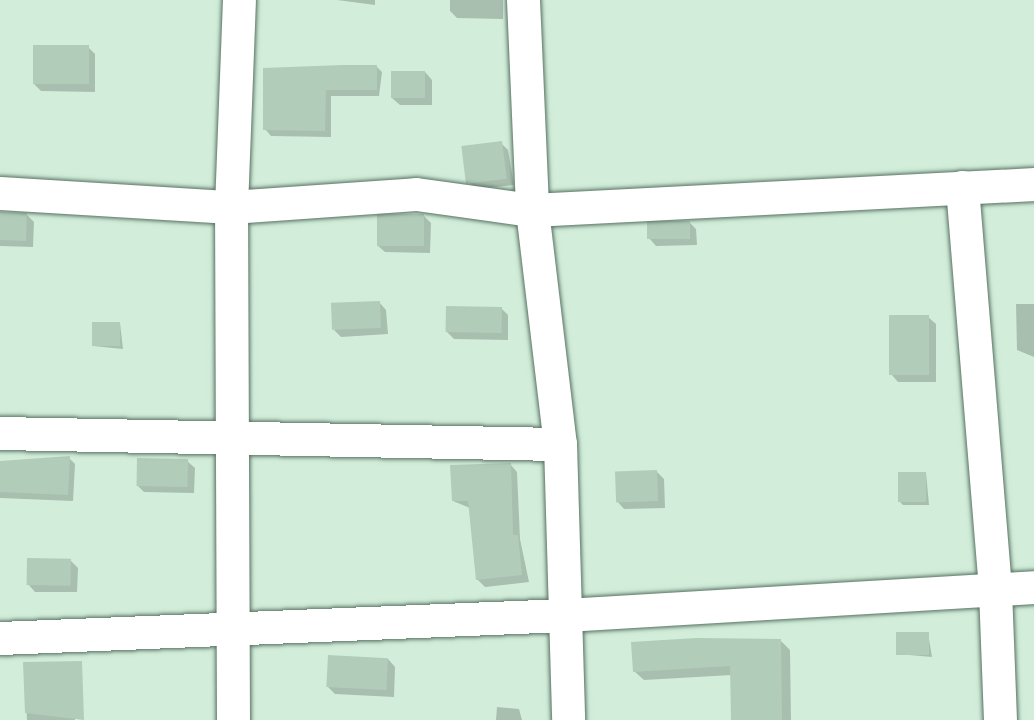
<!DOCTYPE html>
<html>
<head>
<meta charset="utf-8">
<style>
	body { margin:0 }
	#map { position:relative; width:1034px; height:720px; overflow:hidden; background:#d2eedb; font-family:"Nunito Sans",sans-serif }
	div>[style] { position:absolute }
	.shadow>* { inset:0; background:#0003 }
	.building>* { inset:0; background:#b1cdba; transform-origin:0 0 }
	.roads { filter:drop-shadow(0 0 2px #597262) drop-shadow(0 0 2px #597262) }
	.minor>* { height:33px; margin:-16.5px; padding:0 16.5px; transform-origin:16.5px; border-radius:16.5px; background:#fff }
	span { translate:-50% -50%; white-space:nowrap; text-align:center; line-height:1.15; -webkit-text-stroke:4.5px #fff; paint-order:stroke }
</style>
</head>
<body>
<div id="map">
	<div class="shadow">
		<div style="clip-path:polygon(337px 0,375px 0,375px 5px)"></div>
		<div style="clip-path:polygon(450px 0,503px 0,503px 19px,457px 18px,450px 11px)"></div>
		<div style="clip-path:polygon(88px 47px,95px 54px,95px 92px,41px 91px,34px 84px)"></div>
		<div style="clip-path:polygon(376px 66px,382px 72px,379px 96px,331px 96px,331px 137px,271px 136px,265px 129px,265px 69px)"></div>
		<div style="clip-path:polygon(425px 72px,432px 80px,432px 105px,400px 105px,392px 98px)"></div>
		<div style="clip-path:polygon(501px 143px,508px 150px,514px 185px,475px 189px,468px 181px)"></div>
		<div style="clip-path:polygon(0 213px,27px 215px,34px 222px,33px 247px,0 246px)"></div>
		<div style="clip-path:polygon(424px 216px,431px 223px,430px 253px,385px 252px,377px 245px)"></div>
		<div style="clip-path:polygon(689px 222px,696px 229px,697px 245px,656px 246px,649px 238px)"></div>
		<div style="clip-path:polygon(379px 302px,386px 310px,388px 334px,341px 337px,334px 330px)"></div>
		<div style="clip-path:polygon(1016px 304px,1034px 304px,1034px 357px,1017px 350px)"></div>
		<div style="clip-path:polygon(501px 308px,508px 315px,508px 340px,454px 339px,447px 332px)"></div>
		<div style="clip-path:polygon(928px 317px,936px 324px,936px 382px,898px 382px,891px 374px)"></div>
		<div style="clip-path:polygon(120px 323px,123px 349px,93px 346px)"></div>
		<div style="clip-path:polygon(69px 458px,75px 464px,73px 501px,0 498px,0 463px)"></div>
		<div style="clip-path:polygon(187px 461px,195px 468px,194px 493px,144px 492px,137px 485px)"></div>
		<div style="clip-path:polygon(510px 464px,517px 472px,520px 539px,529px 582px,485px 587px,478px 580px,470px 508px,453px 501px)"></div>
		<div style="clip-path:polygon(657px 472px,664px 479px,665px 508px,624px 509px,617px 501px)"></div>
		<div style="clip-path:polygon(926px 473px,929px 505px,903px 505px,900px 502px)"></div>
		<div style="clip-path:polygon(70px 560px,78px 568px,77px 592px,35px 592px,28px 584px)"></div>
		<div style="clip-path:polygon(928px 633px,932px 657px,898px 654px)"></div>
		<div style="clip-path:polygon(780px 640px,790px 650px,791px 720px,733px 720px,732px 675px,644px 680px,634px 671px)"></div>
		<div style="clip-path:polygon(388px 659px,395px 667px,394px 697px,335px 694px,328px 687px)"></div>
		<div style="clip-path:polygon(24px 663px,74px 670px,75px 720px,27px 720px)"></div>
		<div style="clip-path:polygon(497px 707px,519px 709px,522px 720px,496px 720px)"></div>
	</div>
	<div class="building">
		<div style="left:33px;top:45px;width:56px;height:39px"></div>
		<div style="clip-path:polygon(342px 65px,377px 65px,377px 90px,326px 90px,325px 131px,263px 130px,263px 68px)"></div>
		<div style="left:391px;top:71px;width:34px;height:27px"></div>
		<div style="left:502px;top:141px;width:38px;height:41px;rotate:83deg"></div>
		<div style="left:0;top:212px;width:27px;height:28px;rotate:2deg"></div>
		<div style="left:424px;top:214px;width:32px;height:47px;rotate:90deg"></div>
		<div style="left:690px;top:221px;width:18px;height:43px;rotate:90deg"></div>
		<div style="left:380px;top:301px;width:27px;height:49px;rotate:88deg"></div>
		<div style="left:446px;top:306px;width:56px;height:26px;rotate:1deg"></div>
		<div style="left:889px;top:315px;width:40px;height:60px"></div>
		<div style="left:92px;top:322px;width:28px;height:24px"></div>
		<div style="clip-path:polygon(70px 456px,68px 495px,0 492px,0 461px)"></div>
		<div style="left:137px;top:458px;width:51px;height:28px;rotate:1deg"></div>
		<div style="clip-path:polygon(511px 463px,513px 535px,518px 535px,522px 575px,476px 580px,468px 501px,452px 501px,450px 465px)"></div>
		<div style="left:657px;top:470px;width:31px;height:42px;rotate:88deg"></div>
		<div style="left:898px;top:472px;width:28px;height:30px"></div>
		<div style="left:27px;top:558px;width:44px;height:27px;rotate:1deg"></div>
		<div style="left:896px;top:632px;width:33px;height:23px"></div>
		<div style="clip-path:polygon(696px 638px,781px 639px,782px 720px,731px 720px,730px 666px,633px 672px,631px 642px)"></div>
		<div style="left:328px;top:655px;width:60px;height:32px;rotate:3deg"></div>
		<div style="clip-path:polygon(82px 661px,84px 720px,25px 713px,23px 662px)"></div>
	</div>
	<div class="roads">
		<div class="minor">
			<div style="left:523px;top:0;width:210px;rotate:87.5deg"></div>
			<div style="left:532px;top:210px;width:236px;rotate:83.2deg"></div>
			<div style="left:560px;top:444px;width:276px;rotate:88.3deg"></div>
			<div style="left:962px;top:187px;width:404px;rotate:85.3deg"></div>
			<div style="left:995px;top:590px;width:130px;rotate:87.8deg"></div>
			<div style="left:0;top:193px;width:231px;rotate:3.5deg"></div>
			<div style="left:231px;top:207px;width:185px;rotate:-4deg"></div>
			<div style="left:416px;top:194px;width:117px;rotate:7.9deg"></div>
			<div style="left:532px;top:210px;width:503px;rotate:-2.96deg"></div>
			<div style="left:0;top:433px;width:560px;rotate:1.13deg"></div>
			<div style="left:0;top:638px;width:565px;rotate:-2.33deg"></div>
			<div style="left:565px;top:615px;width:470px;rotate:-3.4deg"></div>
			<div style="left:233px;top:720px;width:513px;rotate:-90.22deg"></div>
			<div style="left:231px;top:207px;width:207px;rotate:-87.8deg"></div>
		</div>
	</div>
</div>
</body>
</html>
